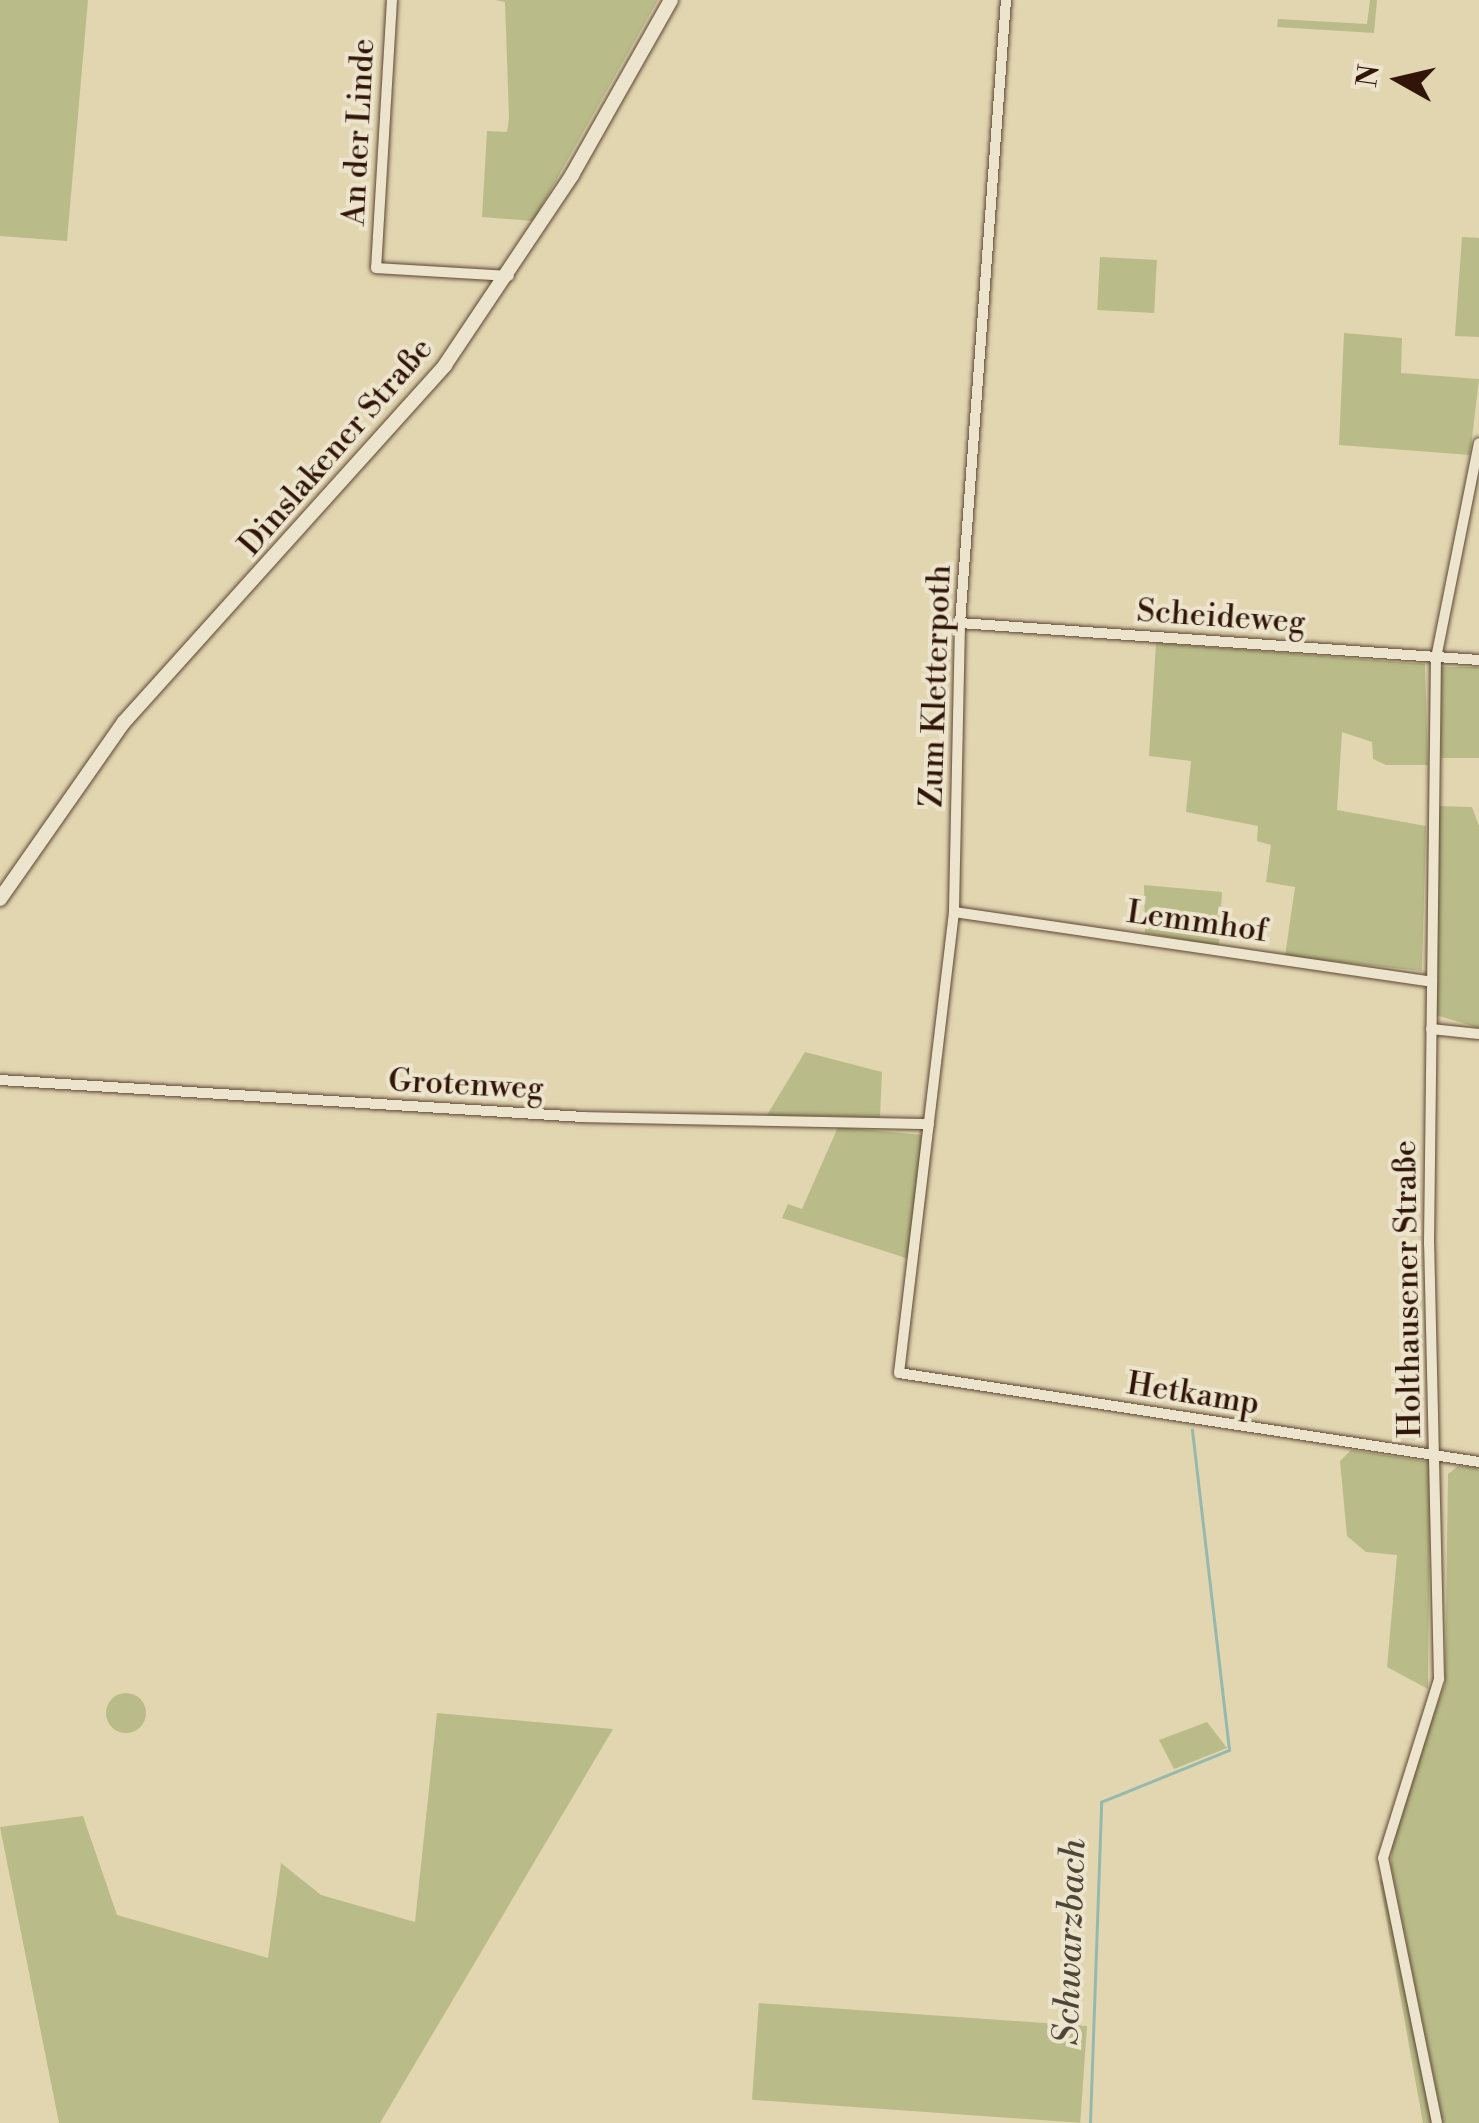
<!DOCTYPE html>
<html>
<head>
<meta charset="utf-8">
<style>
	body { margin:0 }
	#map { position:relative; width:1479px; height:2123px; overflow:hidden; background:#e2d6b1; font-family:"Libre Bodoni",serif }
	div>[style] { position:absolute }
	.green>* { inset:0; background:#b9bc88; transform-origin:0 0 }
	.round { border-radius:50% }
	.stream>* { height:2.5px; margin:-1.25px; padding:0 1.25px; transform-origin:1.25px; border-radius:1.25px; background:#95b9ad }
	.roads { filter:drop-shadow(0 0 2px #5d4533) drop-shadow(0 0 2px #5d4533) }
	.minor>* { height:10px; margin:-5px; padding:0 5px; transform-origin:5px; border-radius:5px; background:#ece4cc }
	.secondary>* { height:14px; margin:-7px; padding:0 7px; transform-origin:7px; border-radius:7px; background:#ece4cc }
	span { translate:-50% -50%; white-space:nowrap; text-align:center; line-height:1.15; -webkit-text-stroke:8px #ece4cc; paint-order:stroke }
	.street-label { font-size:32px; color:#311509 }
	.water-label { font-size:35px; color:#4f463a; font-style:italic }
	.north { position:absolute; left:1349px; top:30px; width:100px; height:100px; -webkit-text-stroke:8px #ece4cc; paint-order:stroke; rotate:278deg; font-size:28px; font-weight:700; line-height:40px; text-align:center; color:#311509 }
	.north::after { content:''; display:block; margin:auto; width:35px; height:45px; background:#311509; clip-path:polygon(50% 0,100% 100%,50% 72%,0 100%) }
</style>
</head>
<body>
<div id="map">
	<div class="green">
		<div style="clip-path:polygon(0 0,88px 0,67px 241px,0 236px)"></div>
		<div style="clip-path:polygon(495px 0,658px 0,533px 221px,482px 217px,487px 131px,507px 132px,509px 118px,505px 2px)"></div>
		<div style="clip-path:polygon(1370px 0,1377px 0,1374px 33px,1277px 27px,1278px 19px,1367px 24px)"></div>
		<div style="clip-path:polygon(1462px 237px,1479px 238px,1479px 337px,1455px 336px)"></div>
		<div style="left:1100px;top:257px;width:57px;height:53px;rotate:3deg"></div>
		<div style="clip-path:polygon(1344px 333px,1402px 338px,1401px 373px,1479px 379px,1470px 455px,1339px 445px)"></div>
		<div style="clip-path:polygon(1156px 643px,1425px 664px,1428px 765px,1386px 765px,1373px 759px,1372px 742px,1342px 732px,1337px 810px,1426px 826px,1422px 971px,1285px 956px,1295px 887px,1266px 882px,1271px 845px,1257px 841px,1258px 826px,1186px 812px,1191px 761px,1149px 756px)"></div>
		<div style="left:1479px;top:667px;width:91px;height:38px;rotate:90deg"></div>
		<div style="clip-path:polygon(1437px 806px,1472px 807px,1479px 826px,1479px 1028px,1436px 1015px)"></div>
		<div style="clip-path:polygon(1144px 885px,1222px 892px,1219px 946px,1145px 933px)"></div>
		<div style="clip-path:polygon(805px 1052px,882px 1072px,880px 1117px,767px 1115px)"></div>
		<div style="clip-path:polygon(838px 1127px,923px 1135px,909px 1259px,782px 1218px,788px 1204px,802px 1209px)"></div>
		<div style="clip-path:polygon(1351px 1450px,1430px 1462px,1428px 1689px,1387px 1667px,1397px 1555px,1366px 1552px,1347px 1536px,1340px 1461px)"></div>
		<div style="clip-path:polygon(1458px 1466px,1479px 1467px,1479px 2123px,1443px 2123px,1391px 1866px,1393px 1823px,1445px 1684px,1448px 1474px)"></div>
		<div class="round" style="left:106px;top:1693px;width:40px;height:40px"></div>
		<div style="clip-path:polygon(437px 1713px,613px 1729px,380px 2123px,59px 2123px,0 1827px,83px 1816px,117px 1915px,268px 1958px,281px 1863px,321px 1895px,415px 1922px)"></div>
		<div style="clip-path:polygon(1207px 1722px,1227px 1748px,1174px 1769px,1159px 1740px)"></div>
		<div style="clip-path:polygon(1379px 1878px,1386px 1885px,1435px 2123px,1423px 2123px)"></div>
		<div style="left:1087px;top:2026px;width:97px;height:329px;rotate:94deg"></div>
	</div>
	<div class="stream">
		<div style="left:1090px;top:2123px;width:321px;rotate:-88deg"></div>
		<div style="left:1101px;top:1802px;width:138px;rotate:-22.1deg"></div>
		<div style="left:1229px;top:1750px;width:322px;rotate:-96.6deg"></div>
	</div>
	<div class="roads">
		<div class="minor">
			<div style="left:392px;top:0;width:268px;rotate:93.4deg"></div>
			<div style="left:376px;top:268px;width:133px;rotate:3.4deg"></div>
			<div style="left:1006px;top:0;width:625px;rotate:94.22deg"></div>
			<div style="left:960px;top:623px;width:289px;rotate:91.2deg"></div>
			<div style="left:954px;top:912px;width:464px;rotate:96.8deg"></div>
			<div style="left:899px;top:1373px;width:587px;rotate:8.72deg"></div>
			<div style="left:960px;top:623px;width:520px;rotate:4.08deg"></div>
			<div style="left:954px;top:912px;width:483px;rotate:8.3deg"></div>
			<div style="left:1431px;top:1029px;width:48px;rotate:5.9deg"></div>
			<div style="left:0;top:1080px;width:585px;rotate:3.63deg"></div>
			<div style="left:584px;top:1117px;width:345px;rotate:1.2deg"></div>
			<div style="left:1437px;top:2123px;width:270px;rotate:-101.5deg"></div>
			<div style="left:1383px;top:1858px;width:188px;rotate:-72.6deg"></div>
			<div style="left:1439px;top:1679px;width:435px;rotate:-91.3deg"></div>
			<div style="left:1429px;top:1244px;width:586px;rotate:-89.32deg"></div>
			<div style="left:1436px;top:658px;width:219px;rotate:-78.7deg"></div>
		</div>
		<div class="secondary">
			<div style="left:0;top:899px;width:216px;rotate:-55deg"></div>
			<div style="left:124px;top:722px;width:480px;rotate:-48deg"></div>
			<div style="left:445px;top:365px;width:229px;rotate:-56.2deg"></div>
			<div style="left:572px;top:175px;width:201px;rotate:-60.5deg"></div>
		</div>
	</div>
	<div class="street-label">
		<span style="left:359px;top:132px;rotate:-87deg">An der Linde</span>
		<span style="left:336px;top:447px;rotate:-49deg">Dinslakener Straße</span>
		<span style="left:1221px;top:617px;rotate:4deg">Scheideweg</span>
		<span style="left:936px;top:686px;rotate:-88deg">Zum Kletterpoth</span>
		<span style="left:1197px;top:922px;rotate:8deg">Lemmhof</span>
		<span style="left:466px;top:1085px;rotate:3deg">Grotenweg</span>
		<span style="left:1408px;top:1289px;rotate:-91deg">Holthausener Straße</span>
		<span style="left:1193px;top:1394px;rotate:9deg">Hetkamp</span>
	</div>
	<div class="water-label">
		<span style="left:1071px;top:1942px;rotate:-88deg">Schwarzbach</span>
	</div>
	<div class="north">N</div>
</div>
</body>
</html>
